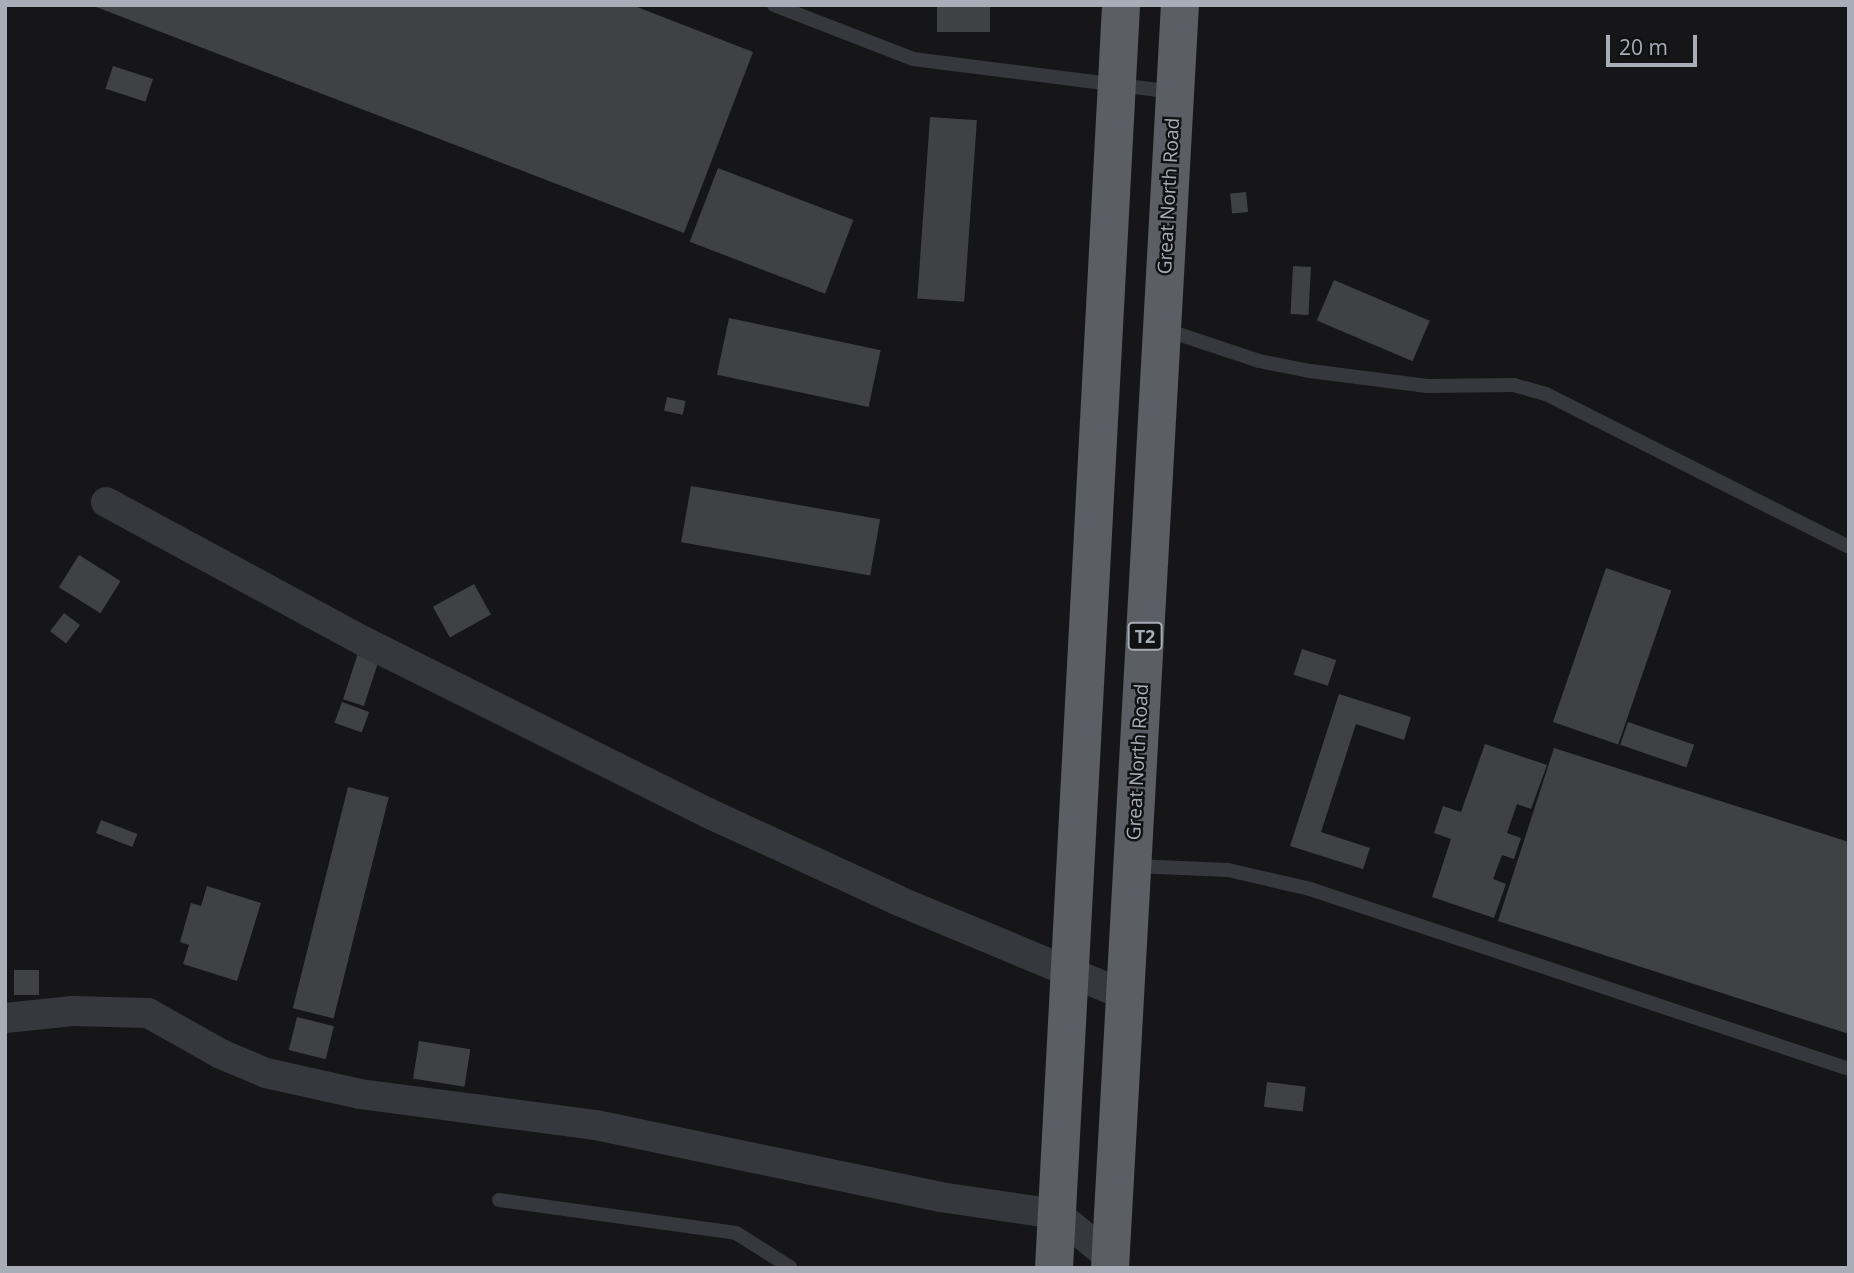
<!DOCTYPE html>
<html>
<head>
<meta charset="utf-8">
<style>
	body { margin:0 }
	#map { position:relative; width:1854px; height:1273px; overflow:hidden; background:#161618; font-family:"Open Sans",sans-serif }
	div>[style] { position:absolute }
	.building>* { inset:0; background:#404145; transform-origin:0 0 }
	.service>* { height:14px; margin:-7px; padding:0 7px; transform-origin:7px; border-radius:7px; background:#37383d }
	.minor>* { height:30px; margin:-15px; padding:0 15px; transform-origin:15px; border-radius:15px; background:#37383d }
	.trunk>* { height:38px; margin:-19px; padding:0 19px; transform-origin:19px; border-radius:19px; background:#5b5e65 }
	span { translate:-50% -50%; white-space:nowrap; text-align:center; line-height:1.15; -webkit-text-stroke:5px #111113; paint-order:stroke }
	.shield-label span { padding:2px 5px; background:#111113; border:2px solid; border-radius:5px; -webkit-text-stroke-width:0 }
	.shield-label { font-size:18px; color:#a8adb8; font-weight:700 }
	.street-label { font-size:19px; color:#a8adb8 }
	.frame { position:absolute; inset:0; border:7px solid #a8adb8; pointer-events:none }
	.scale { position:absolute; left:1606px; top:35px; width:91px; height:32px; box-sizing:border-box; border:4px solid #a8adb8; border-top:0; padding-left:9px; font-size:21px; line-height:24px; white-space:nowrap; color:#a8adb8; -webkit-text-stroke:5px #111113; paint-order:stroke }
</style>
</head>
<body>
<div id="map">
	<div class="building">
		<div style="clip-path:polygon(91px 5px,632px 5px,753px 52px,684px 233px)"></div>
		<div style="left:937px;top:5px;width:53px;height:27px"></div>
		<div style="left:113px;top:66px;width:42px;height:24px;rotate:18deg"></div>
		<div style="left:930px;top:117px;width:47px;height:182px;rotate:4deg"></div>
		<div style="left:718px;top:168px;width:145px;height:79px;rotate:21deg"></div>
		<div style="left:1246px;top:192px;width:20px;height:16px;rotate:84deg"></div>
		<div style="left:1293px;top:266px;width:18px;height:48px;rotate:3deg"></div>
		<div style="left:1334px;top:280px;width:104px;height:44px;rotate:23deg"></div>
		<div style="left:729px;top:318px;width:155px;height:58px;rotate:12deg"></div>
		<div style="left:667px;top:397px;width:19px;height:14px;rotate:12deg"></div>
		<div style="left:691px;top:486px;width:192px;height:57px;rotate:10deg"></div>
		<div style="left:79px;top:555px;width:49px;height:38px;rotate:32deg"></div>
		<div style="left:1606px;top:568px;width:69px;height:163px;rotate:19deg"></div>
		<div style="left:474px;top:584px;width:35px;height:47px;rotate:61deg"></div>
		<div style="left:64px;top:613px;width:20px;height:23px;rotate:37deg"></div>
		<div style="left:360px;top:647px;width:22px;height:55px;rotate:18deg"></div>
		<div style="left:1302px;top:649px;width:36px;height:27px;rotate:18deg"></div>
		<div style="clip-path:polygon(1339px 694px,1411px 717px,1404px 740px,1356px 724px,1321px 832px,1370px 848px,1363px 869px,1290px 846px)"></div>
		<div style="left:342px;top:702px;width:29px;height:22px;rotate:20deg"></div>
		<div style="left:1628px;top:722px;width:70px;height:24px;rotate:19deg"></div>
		<div style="clip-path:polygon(1485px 744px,1547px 765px,1531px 809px,1517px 804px,1507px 833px,1521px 838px,1514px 859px,1502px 855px,1493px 879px,1506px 884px,1494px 918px,1432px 897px,1451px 839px,1434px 833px,1443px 806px,1461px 812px)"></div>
		<div style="clip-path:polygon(1554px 748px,1849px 842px,1849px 1034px,1498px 921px)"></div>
		<div style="left:348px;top:787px;width:42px;height:228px;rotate:14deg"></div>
		<div style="left:101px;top:820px;width:39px;height:14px;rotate:21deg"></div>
		<div style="clip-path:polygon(207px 886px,261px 903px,237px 981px,183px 964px,189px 945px,180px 942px,191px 903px,201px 906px)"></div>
		<div style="left:14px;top:970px;width:25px;height:25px"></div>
		<div style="left:297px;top:1017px;width:38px;height:34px;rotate:14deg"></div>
		<div style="left:419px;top:1041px;width:52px;height:38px;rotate:9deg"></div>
		<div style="left:1267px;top:1082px;width:39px;height:25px;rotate:7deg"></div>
	</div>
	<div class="service">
		<div style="left:774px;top:5px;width:149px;rotate:21.2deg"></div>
		<div style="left:913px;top:59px;width:263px;rotate:7.2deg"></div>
		<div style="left:1163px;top:329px;width:101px;rotate:18.4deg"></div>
		<div style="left:1259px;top:361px;width:52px;rotate:11.1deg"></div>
		<div style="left:1310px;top:371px;width:118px;rotate:7.3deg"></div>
		<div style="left:1427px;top:386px;width:87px;rotate:-0.7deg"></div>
		<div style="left:1514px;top:385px;width:33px;rotate:16deg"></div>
		<div style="left:1546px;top:394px;width:339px;rotate:26.8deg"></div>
		<div style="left:1134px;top:866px;width:94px;rotate:2.4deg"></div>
		<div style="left:1228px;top:870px;width:84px;rotate:13deg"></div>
		<div style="left:1310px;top:889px;width:568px;rotate:18.47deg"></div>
		<div style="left:499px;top:1200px;width:239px;rotate:7.9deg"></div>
		<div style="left:736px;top:1233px;width:64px;rotate:32.2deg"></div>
	</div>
	<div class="minor">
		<div style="left:106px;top:502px;width:292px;rotate:28.4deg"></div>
		<div style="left:363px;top:641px;width:385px;rotate:26.5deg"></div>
		<div style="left:708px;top:813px;width:210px;rotate:24.7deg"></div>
		<div style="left:899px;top:901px;width:245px;rotate:22.6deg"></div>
		<div style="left:5px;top:1018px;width:68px;rotate:-5.9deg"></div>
		<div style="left:73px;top:1011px;width:75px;rotate:1.5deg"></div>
		<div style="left:148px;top:1013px;width:84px;rotate:29.3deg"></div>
		<div style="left:221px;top:1054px;width:49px;rotate:22.9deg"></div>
		<div style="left:266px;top:1073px;width:96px;rotate:12.6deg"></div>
		<div style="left:360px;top:1094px;width:238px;rotate:7.5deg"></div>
		<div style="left:596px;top:1125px;width:351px;rotate:11.8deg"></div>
		<div style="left:940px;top:1197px;width:118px;rotate:8.3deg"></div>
		<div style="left:1057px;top:1214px;width:70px;rotate:39.2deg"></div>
	</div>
	<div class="trunk">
		<div style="left:1054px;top:1268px;width:1265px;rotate:-86.96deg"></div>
		<div style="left:1110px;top:1268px;width:1265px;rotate:-86.83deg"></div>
	</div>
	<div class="shield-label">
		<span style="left:1145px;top:636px">T2</span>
	</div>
	<div class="street-label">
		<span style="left:1169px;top:196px;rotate:-87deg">Great North Road</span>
		<span style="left:1138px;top:762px;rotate:-87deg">Great North Road</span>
	</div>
	<div class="frame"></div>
	<div class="scale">20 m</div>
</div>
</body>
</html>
